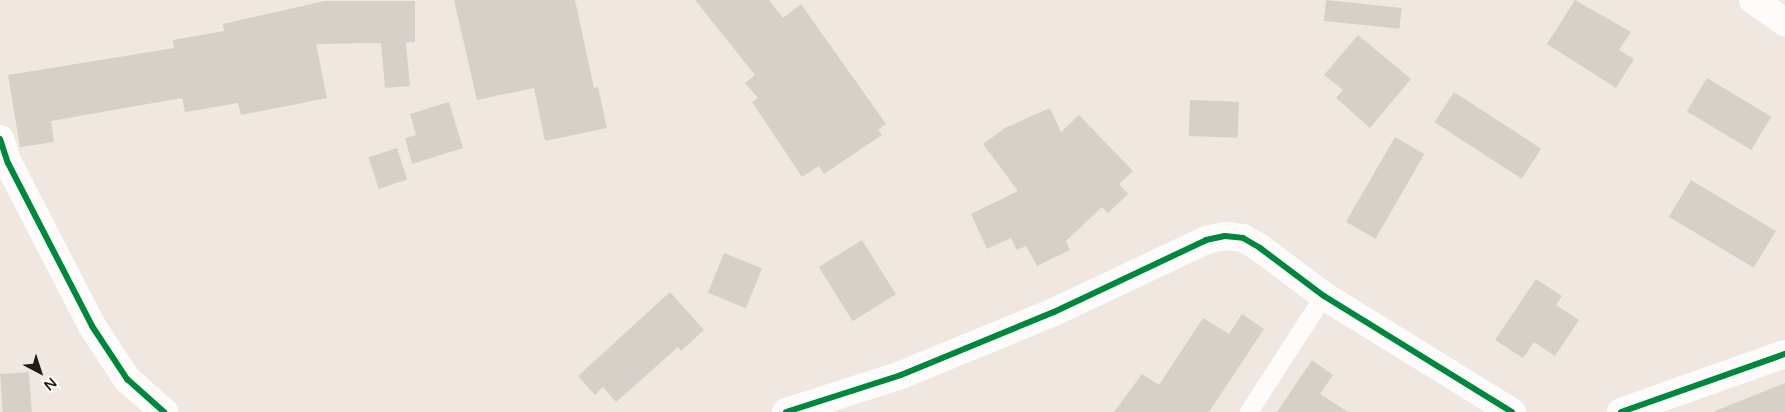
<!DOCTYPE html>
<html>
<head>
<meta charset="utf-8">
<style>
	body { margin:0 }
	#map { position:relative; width:1785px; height:412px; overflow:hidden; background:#f0e8e0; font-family:"Varela Round",sans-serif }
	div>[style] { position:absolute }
	.building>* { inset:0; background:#d6d0c9; transform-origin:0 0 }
	.service>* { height:18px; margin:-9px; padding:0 9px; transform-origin:9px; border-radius:9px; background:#fdfcfa }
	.minor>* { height:28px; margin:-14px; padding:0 14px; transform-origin:14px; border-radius:14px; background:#fdfcfa }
	.cycleway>* { height:6px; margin:-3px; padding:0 3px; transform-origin:3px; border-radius:3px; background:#00873e }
	span { translate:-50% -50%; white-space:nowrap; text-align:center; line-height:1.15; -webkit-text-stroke:4px #fff; paint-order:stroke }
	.north { position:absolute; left:15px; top:347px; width:50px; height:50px; -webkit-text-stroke:4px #fff; paint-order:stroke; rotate:140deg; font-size:14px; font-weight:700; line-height:20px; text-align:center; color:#1f1a15 }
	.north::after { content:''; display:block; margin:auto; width:18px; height:22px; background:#1f1a15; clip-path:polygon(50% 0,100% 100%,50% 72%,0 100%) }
</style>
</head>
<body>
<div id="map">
	<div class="building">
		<div style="clip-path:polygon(454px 0,575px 0,594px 88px,598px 87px,607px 128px,545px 141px,534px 88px,477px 100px)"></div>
		<div style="clip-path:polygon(695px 0,769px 0,783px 18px,801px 4px,886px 124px,878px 130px,882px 135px,824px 174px,819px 166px,802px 177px,752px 102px,758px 98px,745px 83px,755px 75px)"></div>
		<div style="left:1326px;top:0;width:76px;height:21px;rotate:6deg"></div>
		<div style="clip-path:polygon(1575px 0,1631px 32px,1619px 50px,1634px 59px,1616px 88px,1547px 44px)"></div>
		<div style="clip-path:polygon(324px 1px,415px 1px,415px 42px,406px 43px,410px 86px,385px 88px,381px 43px,316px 44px,327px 98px,241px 115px,238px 103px,185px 112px,182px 98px,51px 121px,54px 142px,20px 147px,8px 75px,174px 48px,173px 40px,224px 31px,223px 24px)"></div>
		<div style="clip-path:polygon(1358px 35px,1411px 79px,1370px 128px,1336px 98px,1343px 90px,1324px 75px)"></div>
		<div style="left:1707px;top:78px;width:75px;height:39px;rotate:31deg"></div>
		<div style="left:1454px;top:92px;width:104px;height:36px;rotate:33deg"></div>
		<div style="left:1190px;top:100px;width:49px;height:36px;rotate:2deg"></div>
		<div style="clip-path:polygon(449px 102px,463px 148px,412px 164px,405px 138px,416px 135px,410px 114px)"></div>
		<div style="clip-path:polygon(1050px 108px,1061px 132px,1079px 115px,1133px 171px,1119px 184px,1128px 194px,1108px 213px,1102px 207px,1066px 241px,1070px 250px,1037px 266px,1026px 246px,1017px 250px,1011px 238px,987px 249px,971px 214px,1018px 191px,983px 144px,1005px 128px)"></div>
		<div style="left:1395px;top:137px;width:34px;height:98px;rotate:30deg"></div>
		<div style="left:397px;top:148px;width:33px;height:30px;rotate:72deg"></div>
		<div style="left:1691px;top:180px;width:99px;height:43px;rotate:31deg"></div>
		<div style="left:862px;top:240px;width:64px;height:51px;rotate:58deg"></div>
		<div style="left:724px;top:253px;width:41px;height:43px;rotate:22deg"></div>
		<div style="clip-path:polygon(1536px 279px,1562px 296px,1556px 305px,1579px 320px,1555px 356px,1534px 342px,1523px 358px,1495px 340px)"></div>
		<div style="clip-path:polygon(670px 292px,704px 330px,681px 351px,678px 347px,616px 402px,603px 387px,595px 395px,578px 376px)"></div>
		<div style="clip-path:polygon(1242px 314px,1264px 329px,1209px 412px,1114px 412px,1142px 374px,1159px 385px,1203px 318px,1229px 334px)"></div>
		<div style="clip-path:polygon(1312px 360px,1333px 375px,1320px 394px,1348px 412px,1277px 412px)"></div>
		<div style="left:29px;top:372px;width:40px;height:29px;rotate:86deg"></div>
		<div style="clip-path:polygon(1785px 383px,1785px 412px,1716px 412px,1715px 411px)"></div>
	</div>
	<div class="service">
		<div style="left:1249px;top:412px;width:138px;rotate:-57.1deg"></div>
	</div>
	<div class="minor">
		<div style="left:1753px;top:0;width:39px;rotate:35deg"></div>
		<div style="left:0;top:139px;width:25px;rotate:72deg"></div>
		<div style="left:8px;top:163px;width:183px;rotate:62.7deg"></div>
		<div style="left:92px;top:326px;width:64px;rotate:56.6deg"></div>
		<div style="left:127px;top:379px;width:50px;rotate:41.7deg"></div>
		<div style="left:786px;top:412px;width:121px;rotate:-17.8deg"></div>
		<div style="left:901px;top:375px;width:165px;rotate:-22.4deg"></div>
		<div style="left:1054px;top:312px;width:168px;rotate:-25.3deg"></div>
		<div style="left:1206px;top:240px;width:19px;rotate:-12deg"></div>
		<div style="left:1225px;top:236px;width:18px;rotate:6deg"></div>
		<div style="left:1243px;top:238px;width:20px;rotate:30deg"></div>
		<div style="left:1260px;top:248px;width:80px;rotate:36.9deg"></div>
		<div style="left:1324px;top:296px;width:221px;rotate:31.7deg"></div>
		<div style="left:1621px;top:412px;width:174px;rotate:-19.5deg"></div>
	</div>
	<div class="cycleway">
		<div style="left:0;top:139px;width:25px;rotate:72deg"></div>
		<div style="left:8px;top:163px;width:183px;rotate:62.7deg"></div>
		<div style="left:92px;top:326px;width:64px;rotate:56.6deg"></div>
		<div style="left:127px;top:379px;width:50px;rotate:41.7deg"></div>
		<div style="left:786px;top:412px;width:121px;rotate:-17.8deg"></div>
		<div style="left:901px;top:375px;width:165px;rotate:-22.4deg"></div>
		<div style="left:1054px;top:312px;width:168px;rotate:-25.3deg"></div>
		<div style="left:1206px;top:240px;width:19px;rotate:-12deg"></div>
		<div style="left:1225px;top:236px;width:18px;rotate:6deg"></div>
		<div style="left:1243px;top:238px;width:20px;rotate:30deg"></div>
		<div style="left:1260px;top:248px;width:80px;rotate:36.9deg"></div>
		<div style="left:1324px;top:296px;width:221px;rotate:31.7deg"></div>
		<div style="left:1621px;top:412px;width:174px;rotate:-19.5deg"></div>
	</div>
	<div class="north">N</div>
</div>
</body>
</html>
